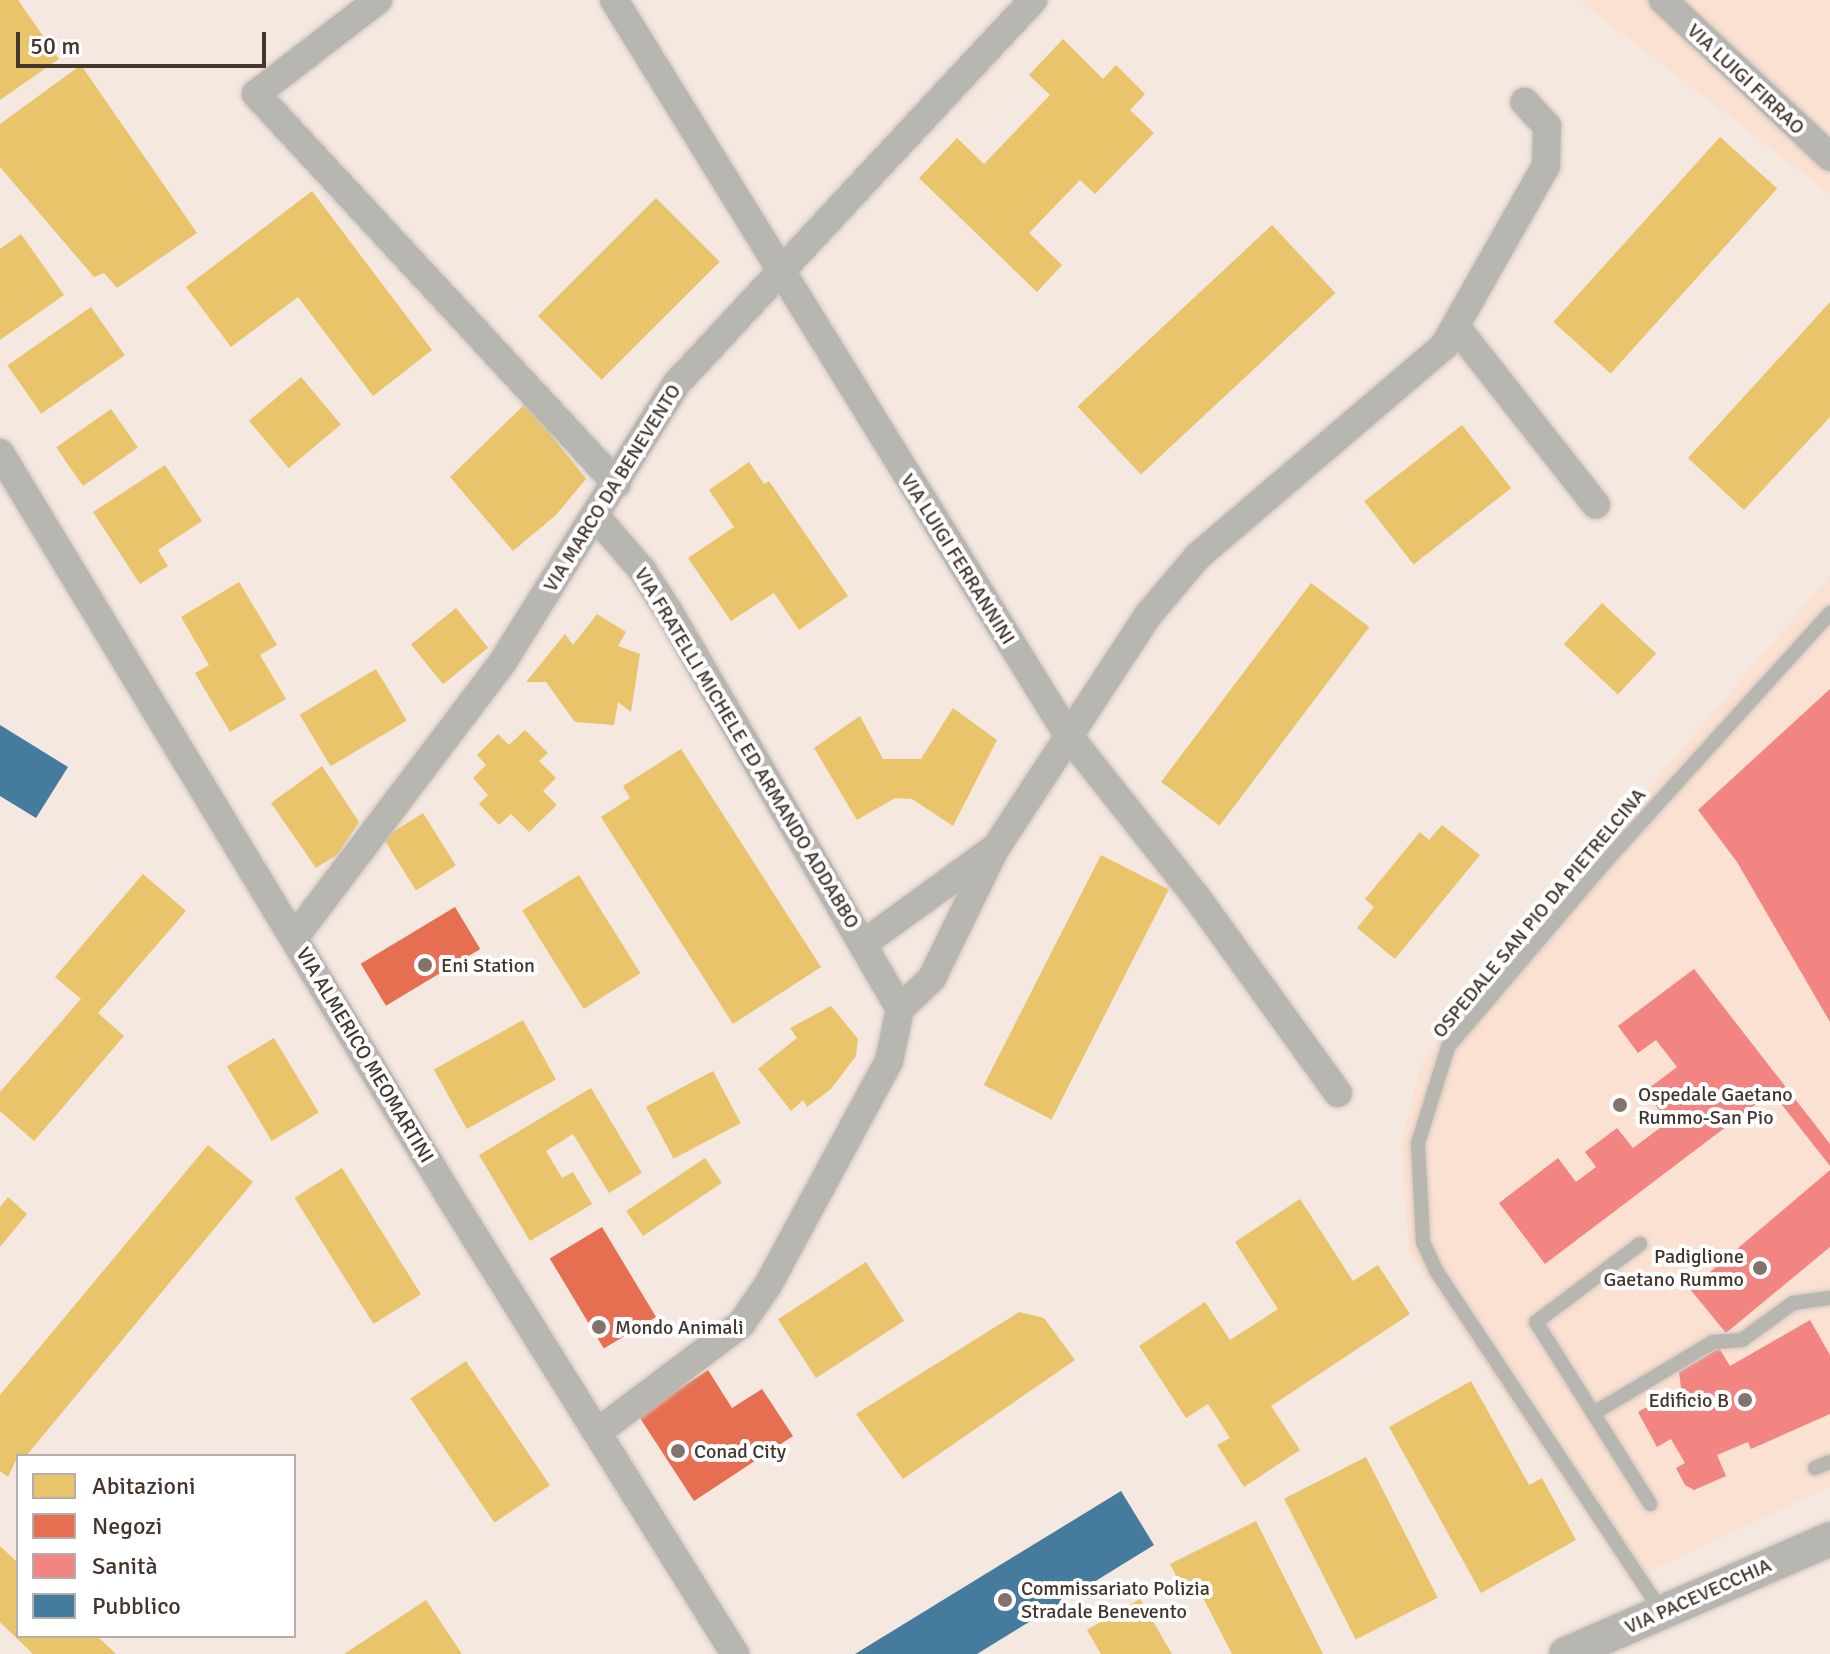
<!DOCTYPE html>
<html>
<head>
<meta charset="utf-8">
<style>
	body { margin:0 }
	#map { position:relative; width:1830px; height:1654px; overflow:hidden; background:#f4e8e0; font-family:Signika,sans-serif }
	div>[style] { position:absolute }
	.built>* { inset:0; background:#fae1d1 }
	.homes>* { inset:0; background:#e9c46a; transform-origin:0 0 }
	.shops>* { inset:0; background:#e76f51; transform-origin:0 0 }
	.health>* { inset:0; background:#f28482 }
	.public>* { inset:0; background:#457b9d }
	.roads { filter:drop-shadow(0 0 2px #cfc5be) drop-shadow(0 0 2px #cfc5be) }
	.service>* { height:14px; margin:-7px; padding:0 7px; transform-origin:7px; border-radius:7px; background:#b7b6b0 }
	.minor>* { height:28px; margin:-14px; padding:0 14px; transform-origin:14px; border-radius:14px; background:#b7b6b0 }
	.tertiary>* { height:34px; margin:-17px; padding:0 17px; transform-origin:17px; border-radius:17px; background:#b7b6b0 }
	.dots>* { width:22px; height:22px; translate:-50% -50%; box-sizing:border-box; border:4px solid #fff; border-radius:50% }
	span { translate:-50% -50%; white-space:nowrap; text-align:center; line-height:1.15; -webkit-text-stroke:8px #fff; paint-order:stroke }
	.street-label { font-size:20px; color:#44362d }
	.poi-label { font-size:20px; color:#44362d }
	.left { translate:0 -50%; text-align:left }
	.right { translate:-100% -50%; text-align:right }
	.legend { position:absolute; left:16px; top:1454px; width:280px; height:184px; box-sizing:border-box; background:#fff; border:2px solid #b4afab; margin:0; padding:10px 14px; list-style:none; font-size:24px; color:#44362d }
	.legend li { display:flex; align-items:center; gap:16px; height:40px }
	.legend b { width:40px; border:2px solid #b4afab }
	.scale { position:absolute; left:16px; top:32px; width:250px; height:36px; box-sizing:border-box; border:4px solid #44362d; border-top:0; padding-left:10px; font-size:24px; line-height:28px; white-space:nowrap; color:#44362d; -webkit-text-stroke:6px #fff; paint-order:stroke }
</style>
</head>
<body>
<div id="map">
	<div class="built">
		<div style="clip-path:polygon(1579px 0,1830px 0,1830px 194px)"></div>
		<div style="clip-path:polygon(1830px 575px,1830px 1486px,1629px 1581px,1409px 1252px,1401px 1145px,1421px 1065px,1458px 1013px)"></div>
	</div>
	<div class="homes">
		<div style="clip-path:polygon(0 0,18px 0,59px 59px,0 100px)"></div>
		<div style="clip-path:polygon(1063px 39px,1103px 79px,1116px 65px,1145px 94px,1130px 110px,1154px 133px,1095px 194px,1080px 180px,1029px 233px,1062px 265px,1037px 292px,919px 178px,957px 138px,984px 164px,1050px 95px,1029px 75px)"></div>
		<div style="clip-path:polygon(81px 65px,197px 233px,117px 288px,104px 273px,94px 277px,0 167px,0 124px)"></div>
		<div style="left:1720px;top:137px;width:77px;height:249px;rotate:42deg"></div>
		<div style="clip-path:polygon(312px 191px,432px 350px,373px 396px,298px 297px,231px 347px,186px 287px)"></div>
		<div style="left:656px;top:198px;width:90px;height:167px;rotate:45deg"></div>
		<div style="left:1272px;top:225px;width:93px;height:266px;rotate:47deg"></div>
		<div style="clip-path:polygon(21px 234px,64px 295px,0 340px,0 249px)"></div>
		<div style="clip-path:polygon(1830px 302px,1830px 417px,1744px 510px,1688px 458px)"></div>
		<div style="left:91px;top:307px;width:59px;height:102px;rotate:55deg"></div>
		<div style="left:301px;top:377px;width:62px;height:68px;rotate:50deg"></div>
		<div style="clip-path:polygon(526px 403px,586px 479px,556px 515px,513px 551px,450px 477px)"></div>
		<div style="left:111px;top:409px;width:47px;height:67px;rotate:55deg"></div>
		<div style="left:1462px;top:425px;width:80px;height:124px;rotate:52deg"></div>
		<div style="clip-path:polygon(749px 462px,764px 484px,769px 481px,848px 596px,799px 630px,774px 593px,731px 621px,688px 558px,734px 527px,709px 490px)"></div>
		<div style="clip-path:polygon(165px 465px,202px 521px,158px 550px,168px 566px,140px 584px,93px 512px)"></div>
		<div style="clip-path:polygon(239px 582px,277px 645px,260px 655px,286px 699px,230px 732px,195px 673px,209px 665px,181px 617px)"></div>
		<div style="left:1311px;top:583px;width:73px;height:249px;rotate:37deg"></div>
		<div style="left:1602px;top:603px;width:74px;height:56px;rotate:43deg"></div>
		<div style="left:456px;top:608px;width:51px;height:58px;rotate:51deg"></div>
		<div style="clip-path:polygon(597px 614px,626px 632px,618px 646px,640px 654px,631px 712px,618px 702px,614px 725px,575px 722px,546px 682px,526px 682px,565px 634px,573px 645px)"></div>
		<div style="left:376px;top:669px;width:60px;height:89px;rotate:59deg"></div>
		<div style="clip-path:polygon(953px 708px,997px 740px,953px 826px,912px 799px,895px 798px,857px 820px,814px 748px,860px 716px,883px 759px,921px 759px)"></div>
		<div style="clip-path:polygon(525px 730px,548px 753px,539px 761px,556px 778px,543px 791px,557px 805px,529px 832px,511px 814px,499px 825px,479px 804px,488px 795px,473px 778px,486px 765px,477px 755px,498px 734px,509px 745px)"></div>
		<div style="clip-path:polygon(681px 749px,821px 967px,733px 1024px,601px 817px,630px 798px,623px 786px)"></div>
		<div style="clip-path:polygon(322px 766px,359px 822px,338px 854px,316px 868px,271px 803px)"></div>
		<div style="left:423px;top:813px;width:62px;height:47px;rotate:58deg"></div>
		<div style="clip-path:polygon(1442px 825px,1480px 855px,1395px 959px,1357px 928px,1374px 907px,1365px 899px,1420px 832px,1429px 840px)"></div>
		<div style="left:1101px;top:855px;width:76px;height:258px;rotate:27deg"></div>
		<div style="clip-path:polygon(143px 874px,186px 911px,98px 1013px,124px 1036px,34px 1141px,0 1111px,0 1092px,81px 999px,55px 977px)"></div>
		<div style="left:579px;top:875px;width:116px;height:67px;rotate:58deg"></div>
		<div style="clip-path:polygon(831px 1006px,858px 1039px,856px 1056px,831px 1089px,807px 1107px,803px 1100px,791px 1111px,758px 1069px,797px 1038px,790px 1028px)"></div>
		<div style="left:523px;top:1020px;width:68px;height:102px;rotate:61deg"></div>
		<div style="left:274px;top:1038px;width:87px;height:55px;rotate:59deg"></div>
		<div style="left:713px;top:1071px;width:59px;height:76px;rotate:62deg"></div>
		<div style="clip-path:polygon(591px 1088px,642px 1173px,609px 1193px,573px 1134px,546px 1151px,562px 1178px,573px 1172px,592px 1204px,530px 1241px,479px 1155px)"></div>
		<div style="clip-path:polygon(208px 1145px,253px 1182px,26px 1456px,18px 1456px,8px 1477px,0 1471px,0 1395px)"></div>
		<div style="left:705px;top:1158px;width:30px;height:95px;rotate:56deg"></div>
		<div style="left:342px;top:1168px;width:149px;height:56px;rotate:58deg"></div>
		<div style="clip-path:polygon(8px 1197px,27px 1214px,0 1247px,0 1207px)"></div>
		<div style="clip-path:polygon(1300px 1199px,1353px 1281px,1378px 1265px,1410px 1314px,1271px 1406px,1300px 1450px,1244px 1487px,1217px 1445px,1230px 1438px,1208px 1404px,1186px 1418px,1139px 1346px,1205px 1302px,1230px 1340px,1278px 1309px,1235px 1242px)"></div>
		<div style="left:866px;top:1262px;width:70px;height:105px;rotate:57deg"></div>
		<div style="clip-path:polygon(1019px 1312px,1044px 1318px,1075px 1360px,903px 1479px,856px 1414px)"></div>
		<div style="left:466px;top:1361px;width:150px;height:67px;rotate:56deg"></div>
		<div style="clip-path:polygon(1471px 1381px,1529px 1485px,1542px 1478px,1576px 1540px,1481px 1593px,1389px 1427px)"></div>
		<div style="left:1366px;top:1457px;width:158px;height:92px;rotate:63deg"></div>
		<div style="clip-path:polygon(1256px 1521px,1323px 1654px,1232px 1654px,1200px 1592px,1188px 1598px,1170px 1564px)"></div>
		<div style="clip-path:polygon(0 1546px,18px 1563px,18px 1636px,97px 1636px,116px 1654px,33px 1654px,0 1622px)"></div>
		<div style="clip-path:polygon(1140px 1599px,1172px 1654px,1101px 1654px,1087px 1630px)"></div>
		<div style="clip-path:polygon(426px 1600px,462px 1654px,344px 1654px)"></div>
	</div>
	<div class="shops">
		<div style="left:455px;top:907px;width:49px;height:110px;rotate:59deg"></div>
		<div style="left:602px;top:1227px;width:105px;height:61px;rotate:59deg"></div>
		<div style="clip-path:polygon(708px 1370px,732px 1408px,762px 1389px,793px 1436px,694px 1501px,638px 1415px)"></div>
	</div>
	<div class="health">
		<div style="clip-path:polygon(1830px 689px,1830px 1022px,1737px 862px,1698px 810px)"></div>
		<div style="clip-path:polygon(1694px 969px,1830px 1144px,1830px 1166px,1772px 1092px,1545px 1264px,1499px 1203px,1558px 1158px,1576px 1182px,1596px 1167px,1585px 1152px,1617px 1128px,1633px 1148px,1668px 1122px,1645px 1091px,1677px 1067px,1656px 1040px,1638px 1053px,1618px 1026px)"></div>
		<div style="clip-path:polygon(1830px 1170px,1830px 1247px,1726px 1333px,1690px 1289px)"></div>
		<div style="clip-path:polygon(1810px 1320px,1830px 1355px,1830px 1414px,1751px 1449px,1748px 1442px,1717px 1455px,1726px 1476px,1694px 1490px,1685px 1485px,1676px 1468px,1685px 1463px,1671px 1439px,1657px 1447px,1638px 1412px,1681px 1388px,1679px 1372px,1719px 1348px,1730px 1366px)"></div>
	</div>
	<div class="public">
		<div style="clip-path:polygon(0 725px,68px 767px,36px 818px,0 796px)"></div>
		<div style="clip-path:polygon(1121px 1491px,1154px 1545px,977px 1654px,855px 1654px)"></div>
	</div>
	<div class="roads">
		<div class="service">
			<div style="left:1640px;top:1244px;width:130px;rotate:143.1deg"></div>
			<div style="left:1536px;top:1322px;width:215px;rotate:57.9deg"></div>
			<div style="left:1594px;top:1413px;width:139px;rotate:-30.8deg"></div>
			<div style="left:1713px;top:1342px;width:29px;rotate:-4deg"></div>
			<div style="left:1742px;top:1340px;width:63px;rotate:-36deg"></div>
			<div style="left:1793px;top:1303px;width:37px;rotate:-8deg"></div>
			<div style="left:1815px;top:1468px;width:16px;rotate:-22deg"></div>
			<div style="left:1662px;top:1612px;width:410px;rotate:-123.5deg"></div>
			<div style="left:1436px;top:1270px;width:31px;rotate:-115deg"></div>
			<div style="left:1423px;top:1242px;width:99px;rotate:-92.9deg"></div>
			<div style="left:1418px;top:1143px;width:101px;rotate:-72.6deg"></div>
			<div style="left:1448px;top:1047px;width:257px;rotate:-49.6deg"></div>
			<div style="left:1615px;top:851px;width:321px;rotate:-47.9deg"></div>
		</div>
		<div class="minor">
			<div style="left:378px;top:0;width:154px;rotate:142.4deg"></div>
			<div style="left:256px;top:94px;width:531px;rotate:47.21deg"></div>
			<div style="left:614px;top:0;width:864px;rotate:58.3deg"></div>
			<div style="left:1068px;top:735px;width:204px;rotate:51.6deg"></div>
			<div style="left:1195px;top:895px;width:244px;rotate:54.2deg"></div>
			<div style="left:1663px;top:0;width:229px;rotate:43.2deg"></div>
			<div style="left:1456px;top:327px;width:226px;rotate:51.8deg"></div>
			<div style="left:0;top:453px;width:870px;rotate:58.83deg"></div>
			<div style="left:450px;top:1197px;width:539px;rotate:58.05deg"></div>
			<div style="left:597px;top:518px;width:69px;rotate:49.1deg"></div>
			<div style="left:642px;top:570px;width:50px;rotate:57.3deg"></div>
			<div style="left:669px;top:612px;width:459px;rotate:59.8deg"></div>
			<div style="left:900px;top:1009px;width:53px;rotate:101.9deg"></div>
			<div style="left:889px;top:1061px;width:255px;rotate:118.4deg"></div>
			<div style="left:768px;top:1285px;width:47px;rotate:124.7deg"></div>
			<div style="left:741px;top:1324px;width:178px;rotate:143deg"></div>
			<div style="left:294px;top:938px;width:345px;rotate:-52.9deg"></div>
			<div style="left:502px;top:663px;width:330px;rotate:-58deg"></div>
			<div style="left:677px;top:383px;width:523px;rotate:-47.09deg"></div>
			<div style="left:864px;top:943px;width:160px;rotate:-35.9deg"></div>
			<div style="left:900px;top:1009px;width:45px;rotate:-44.1deg"></div>
			<div style="left:932px;top:978px;width:144px;rotate:-64deg"></div>
			<div style="left:995px;top:849px;width:281px;rotate:-56.8deg"></div>
			<div style="left:1149px;top:614px;width:76px;rotate:-49.8deg"></div>
			<div style="left:1198px;top:556px;width:323px;rotate:-40.5deg"></div>
			<div style="left:1444px;top:346px;width:207px;rotate:-60.5deg"></div>
			<div style="left:1546px;top:166px;width:40px;rotate:-88.6deg"></div>
			<div style="left:1547px;top:126px;width:33px;rotate:-133deg"></div>
		</div>
		<div class="tertiary">
			<div style="left:1566px;top:1654px;width:288px;rotate:-23.5deg"></div>
		</div>
	</div>
	<div class="dots">
		<div style="left:425px;top:965px;background:#82746c"></div>
		<div style="left:1620px;top:1105px;background:#82746c"></div>
		<div style="left:1760px;top:1268px;background:#82746c"></div>
		<div style="left:599px;top:1327px;background:#82746c"></div>
		<div style="left:1745px;top:1400px;background:#82746c"></div>
		<div style="left:678px;top:1451px;background:#82746c"></div>
		<div style="left:1005px;top:1600px;background:#82746c"></div>
	</div>
	<div class="street-label">
		<span style="left:1746px;top:79px;rotate:43deg">VIA LUIGI FIRRAO</span>
		<span style="left:612px;top:488px;rotate:-58deg">VIA MARCO DA BENEVENTO</span>
		<span style="left:958px;top:559px;rotate:58deg">VIA LUIGI FERRANNINI</span>
		<span style="left:747px;top:748px;rotate:59deg">VIA FRATELLI MICHELE ED ARMANDO ADDABBO</span>
		<span style="left:1539px;top:913px;rotate:-50deg">OSPEDALE SAN PIO DA PIETRELCINA</span>
		<span style="left:365px;top:1055px;rotate:59deg">VIA ALMERICO MEOMARTINI</span>
		<span style="left:1698px;top:1596px;rotate:-24deg">VIA PACEVECCHIA</span>
	</div>
	<div class="poi-label">
		<span class="left" style="left:441px;top:965px">Eni Station</span>
		<span class="left" style="left:1638px;top:1106px">Ospedale Gaetano<br>Rummo-San Pio</span>
		<span class="right" style="left:1744px;top:1268px">Padiglione<br>Gaetano Rummo</span>
		<span class="left" style="left:615px;top:1327px">Mondo Animali</span>
		<span class="right" style="left:1729px;top:1400px">Edificio B</span>
		<span class="left" style="left:694px;top:1451px">Conad City</span>
		<span class="left" style="left:1021px;top:1600px">Commissariato Polizia<br>Stradale Benevento</span>
	</div>
	<ul class="legend">
	<li><b style="height:22px;background:#e9c46a"></b>Abitazioni</li>
	<li><b style="height:22px;background:#e76f51"></b>Negozi</li>
	<li><b style="height:22px;background:#f28482"></b>Sanità</li>
	<li><b style="height:22px;background:#457b9d"></b>Pubblico</li>
	</ul>
	<div class="scale">50 m</div>
</div>
</body>
</html>
